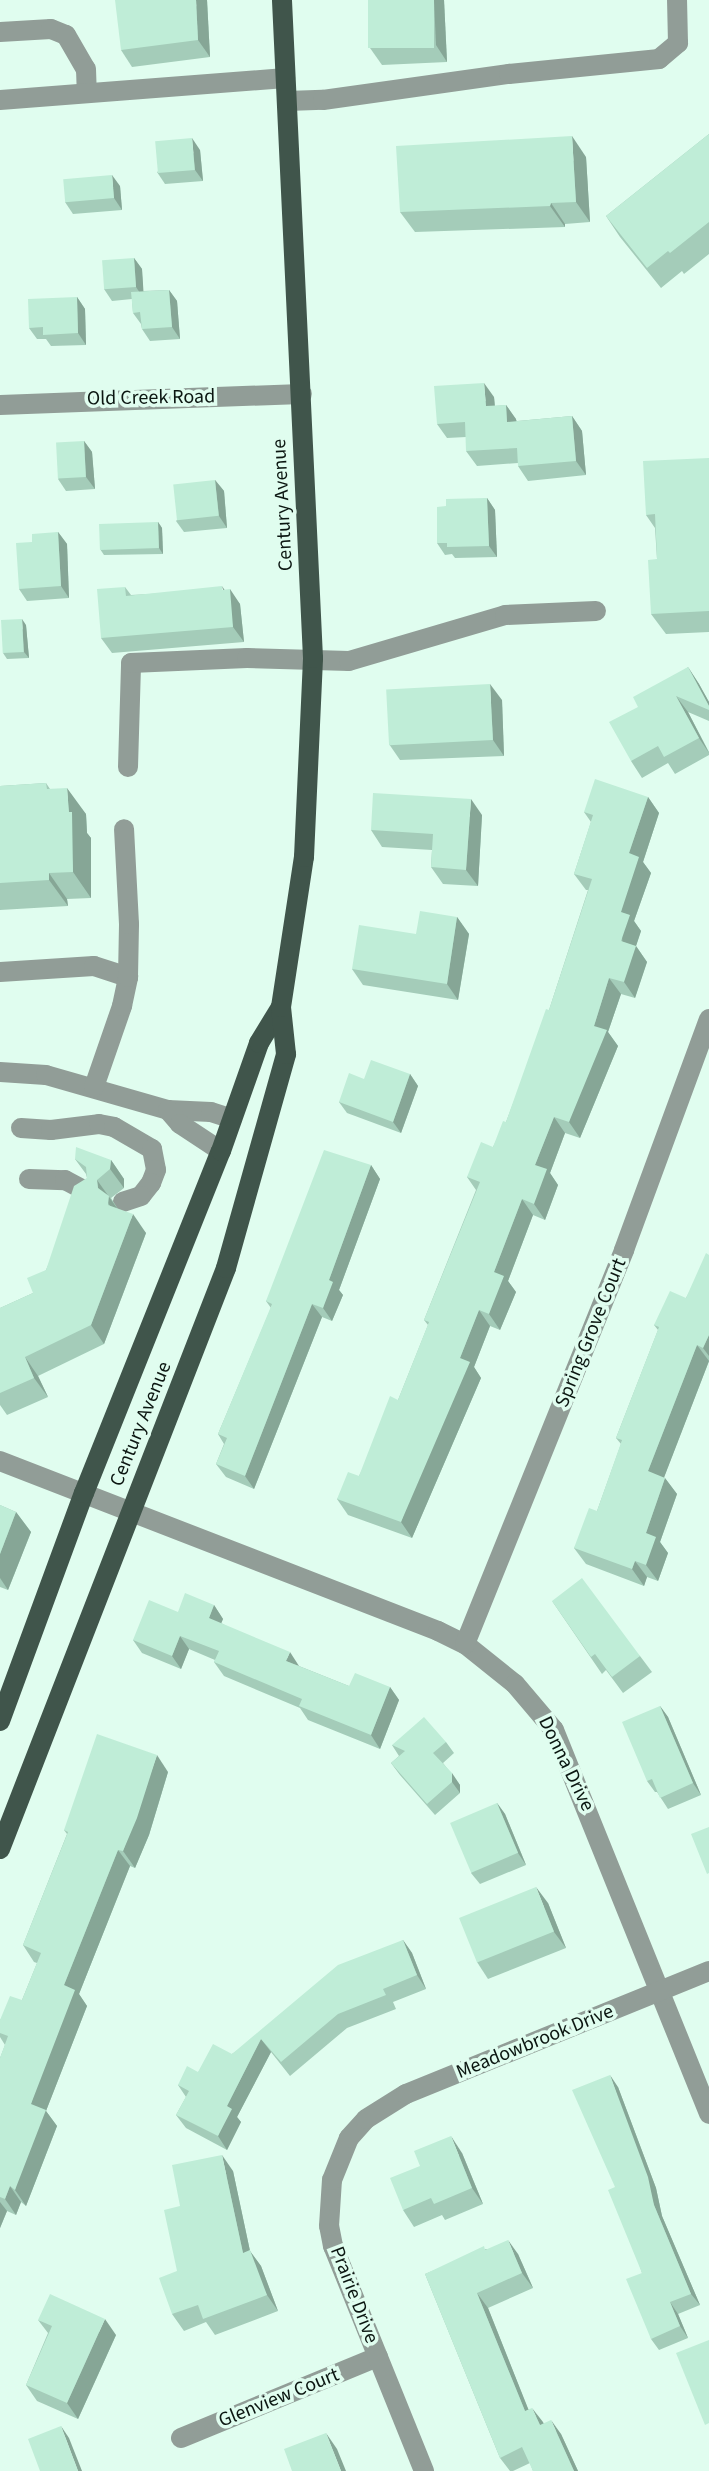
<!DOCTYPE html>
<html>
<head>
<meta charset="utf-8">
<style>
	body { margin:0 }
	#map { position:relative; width:709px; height:2471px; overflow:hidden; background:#e0fdef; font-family:"Source Sans 3",sans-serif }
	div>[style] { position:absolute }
	.minor>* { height:20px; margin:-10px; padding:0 10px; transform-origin:10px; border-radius:10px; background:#919d97 }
	.major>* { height:20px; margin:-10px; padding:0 10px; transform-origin:10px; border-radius:10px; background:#40554b }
	.wall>* { inset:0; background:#a4ccb9 }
	.shaded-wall>* { inset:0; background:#86a696 }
	.building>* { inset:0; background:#bfedd7; transform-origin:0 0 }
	span { translate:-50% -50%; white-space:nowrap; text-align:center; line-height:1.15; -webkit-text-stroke:7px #e0fdef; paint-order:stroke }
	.street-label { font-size:20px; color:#0b1611 }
</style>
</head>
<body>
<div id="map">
	<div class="minor">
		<div style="left:0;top:32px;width:51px;rotate:-3.4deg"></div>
		<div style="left:51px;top:29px;width:16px;rotate:22deg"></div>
		<div style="left:66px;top:35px;width:39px;rotate:60deg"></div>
		<div style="left:86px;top:69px;width:23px;rotate:88deg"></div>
		<div style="left:0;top:100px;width:286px;rotate:-4.4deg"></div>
		<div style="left:287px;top:101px;width:36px;rotate:-2deg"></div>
		<div style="left:323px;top:100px;width:188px;rotate:-8deg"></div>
		<div style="left:509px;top:74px;width:151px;rotate:-5.7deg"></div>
		<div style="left:659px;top:59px;width:25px;rotate:-40deg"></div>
		<div style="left:678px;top:43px;width:43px;rotate:-91.3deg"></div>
		<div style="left:0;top:405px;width:302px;rotate:-2.1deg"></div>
		<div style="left:128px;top:767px;width:104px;rotate:-88.3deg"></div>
		<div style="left:131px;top:663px;width:116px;rotate:-2.5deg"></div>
		<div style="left:247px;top:658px;width:102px;rotate:1.7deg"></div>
		<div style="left:349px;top:661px;width:163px;rotate:-16.4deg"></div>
		<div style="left:505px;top:615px;width:91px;rotate:-2.5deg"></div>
		<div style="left:0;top:972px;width:94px;rotate:-3.7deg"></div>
		<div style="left:94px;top:966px;width:36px;rotate:18deg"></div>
		<div style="left:0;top:1072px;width:46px;rotate:3.7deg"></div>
		<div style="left:46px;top:1075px;width:127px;rotate:16deg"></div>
		<div style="left:168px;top:1110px;width:43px;rotate:2.7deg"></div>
		<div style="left:211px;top:1112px;width:22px;rotate:18deg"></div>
		<div style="left:94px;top:1087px;width:86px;rotate:-70.9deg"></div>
		<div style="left:122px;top:1006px;width:30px;rotate:-78deg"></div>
		<div style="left:128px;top:977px;width:53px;rotate:-88.9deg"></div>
		<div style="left:129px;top:924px;width:95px;rotate:-93deg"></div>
		<div style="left:168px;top:1110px;width:18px;rotate:49deg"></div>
		<div style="left:180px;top:1124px;width:49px;rotate:33.4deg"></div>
		<div style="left:21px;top:1128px;width:30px;rotate:4deg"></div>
		<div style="left:51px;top:1130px;width:48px;rotate:-7.1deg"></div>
		<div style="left:99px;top:1124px;width:15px;rotate:11deg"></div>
		<div style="left:114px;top:1127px;width:44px;rotate:30.1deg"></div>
		<div style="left:152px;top:1149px;width:21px;rotate:79deg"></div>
		<div style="left:156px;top:1170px;width:14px;rotate:111deg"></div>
		<div style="left:151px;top:1183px;width:16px;rotate:128deg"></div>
		<div style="left:141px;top:1196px;width:19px;rotate:162deg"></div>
		<div style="left:29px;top:1179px;width:36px;rotate:2deg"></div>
		<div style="left:65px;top:1180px;width:26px;rotate:28deg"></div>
		<div style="left:0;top:1461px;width:470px;rotate:21.2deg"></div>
		<div style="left:438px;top:1631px;width:30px;rotate:26deg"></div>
		<div style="left:465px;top:1644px;width:64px;rotate:38.7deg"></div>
		<div style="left:515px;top:1684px;width:60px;rotate:49.7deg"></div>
		<div style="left:554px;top:1730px;width:414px;rotate:68deg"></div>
		<div style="left:465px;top:1644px;width:425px;rotate:-68deg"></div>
		<div style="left:624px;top:1250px;width:246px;rotate:-69.8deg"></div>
		<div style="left:181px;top:2438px;width:213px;rotate:-22.4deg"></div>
		<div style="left:424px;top:2471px;width:243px;rotate:-112deg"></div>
		<div style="left:333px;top:2246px;width:20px;rotate:-101deg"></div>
		<div style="left:329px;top:2226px;width:46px;rotate:-86.3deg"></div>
		<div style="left:332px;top:2180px;width:45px;rotate:-68deg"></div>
		<div style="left:349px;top:2138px;width:25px;rotate:-48deg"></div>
		<div style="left:366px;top:2119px;width:47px;rotate:-32deg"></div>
		<div style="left:406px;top:2094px;width:327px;rotate:-22.1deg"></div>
	</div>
	<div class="major">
		<div style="left:0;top:1721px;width:243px;rotate:-69.8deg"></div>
		<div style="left:84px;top:1493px;width:368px;rotate:-68.2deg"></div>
		<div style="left:221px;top:1151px;width:114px;rotate:-70.6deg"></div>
		<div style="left:259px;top:1043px;width:42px;rotate:-58.6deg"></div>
		<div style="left:0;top:1849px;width:623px;rotate:-68.74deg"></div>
		<div style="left:226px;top:1268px;width:222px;rotate:-74.3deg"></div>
		<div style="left:286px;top:1054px;width:47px;rotate:-96.1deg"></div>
		<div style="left:281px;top:1007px;width:152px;rotate:-81.3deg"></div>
		<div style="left:304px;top:857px;width:199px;rotate:-87.4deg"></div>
		<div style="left:313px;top:658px;width:659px;rotate:-92.7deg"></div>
	</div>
	<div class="wall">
		<div style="clip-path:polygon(207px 0,210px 57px,132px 67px,121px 50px)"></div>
		<div style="clip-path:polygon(368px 0,444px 0,447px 62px,382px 65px,370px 48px)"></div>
		<div style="clip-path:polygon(709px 134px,709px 254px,684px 274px,682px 271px,661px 288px,620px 237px,606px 216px)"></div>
		<div style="clip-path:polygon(200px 150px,203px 181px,165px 184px,157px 172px)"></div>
		<div style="clip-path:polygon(586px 157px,590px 222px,565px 224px,565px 227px,415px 232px,400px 212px)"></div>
		<div style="clip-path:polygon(120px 186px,122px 210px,73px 214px,65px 202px)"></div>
		<div style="clip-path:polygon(134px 258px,142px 269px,143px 291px,169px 290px,177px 301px,180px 339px,150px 341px,142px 329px,141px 324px,133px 313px,132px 299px,112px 301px,104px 289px)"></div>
		<div style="clip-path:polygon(77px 297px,85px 309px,86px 345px,51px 346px,46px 339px,37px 339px,29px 328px)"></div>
		<div style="clip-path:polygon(494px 397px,495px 406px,506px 405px,517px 421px,572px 416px,582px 431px,586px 475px,528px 481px,518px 466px,518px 463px,477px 466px,466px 451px,466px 437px,447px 438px,437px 424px)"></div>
		<div style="clip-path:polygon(84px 441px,92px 452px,95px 489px,66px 491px,58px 479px)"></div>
		<div style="clip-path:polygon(709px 458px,709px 632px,666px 634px,651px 614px,657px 559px,655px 528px,646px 515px)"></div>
		<div style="clip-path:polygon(215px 480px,224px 491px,227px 528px,184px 532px,176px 521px)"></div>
		<div style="clip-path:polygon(487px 498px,495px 510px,497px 557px,455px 558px,452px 554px,445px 555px,437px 543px,446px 506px)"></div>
		<div style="clip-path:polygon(158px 522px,162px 528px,163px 554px,104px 555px,100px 549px)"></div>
		<div style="clip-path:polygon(58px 532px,67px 544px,69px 598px,27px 601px,19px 589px,32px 542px)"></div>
		<div style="clip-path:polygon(125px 587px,131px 595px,225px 590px,240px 604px,244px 642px,112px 653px,101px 638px)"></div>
		<div style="clip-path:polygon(26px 625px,29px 658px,7px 659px,3px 653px)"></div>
		<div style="clip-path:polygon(688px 667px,699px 684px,709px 702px,709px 721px,688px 712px,709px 752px,709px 755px,675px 774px,668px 763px,642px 778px,631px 761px,638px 707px)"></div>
		<div style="clip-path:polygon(502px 700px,504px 756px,400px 760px,389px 744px)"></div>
		<div style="clip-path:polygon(46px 783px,50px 789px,86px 814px,87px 833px,91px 838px,91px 898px,67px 899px,68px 906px,0 910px,0 786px)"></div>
		<div style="clip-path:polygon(648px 797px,659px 813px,643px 862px,651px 873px,634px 921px,641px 931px,636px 946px,647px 962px,635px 998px,621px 994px,608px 1032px,618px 1046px,580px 1138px,565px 1133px,550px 1173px,558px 1185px,545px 1220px,533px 1215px,508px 1281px,516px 1292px,500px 1330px,490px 1326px,474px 1367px,481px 1378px,412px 1538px,348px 1515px,337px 1499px,359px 1476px,398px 1400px,428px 1325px,424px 1320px,476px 1190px,467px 1177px,493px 1147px,506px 1122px,549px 1010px,588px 890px,586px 890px,574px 874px,591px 822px,584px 812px)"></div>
		<div style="clip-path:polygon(482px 815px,478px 886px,443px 884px,431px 867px,432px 850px,382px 847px,371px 830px)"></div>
		<div style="clip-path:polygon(457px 917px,469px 934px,458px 1000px,363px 985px,352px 969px,416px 934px)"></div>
		<div style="clip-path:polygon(410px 1074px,418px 1086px,401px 1133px,347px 1113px,339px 1102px,364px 1079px)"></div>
		<div style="clip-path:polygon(75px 1159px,111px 1160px,124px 1179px,124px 1188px,111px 1198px,118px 1209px,146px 1233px,104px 1344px,38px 1376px,48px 1397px,7px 1415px,0 1405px,0 1308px,33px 1293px,46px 1270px,87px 1178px,86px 1174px)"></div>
		<div style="clip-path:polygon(371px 1165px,380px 1179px,339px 1290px,343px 1295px,332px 1321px,322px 1317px,254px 1489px,226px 1477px,216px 1464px,224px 1444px,218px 1434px,271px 1308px,266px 1301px)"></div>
		<div style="clip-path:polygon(709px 1255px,709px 1361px,664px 1477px,677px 1494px,660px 1542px,668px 1553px,658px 1581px,647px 1577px,644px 1586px,586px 1564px,574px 1548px,597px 1511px,621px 1444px,616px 1438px,658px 1330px,654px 1325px,686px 1298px)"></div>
		<div style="clip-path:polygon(0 1505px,16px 1512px,31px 1532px,8px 1590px,0 1587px)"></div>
		<div style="clip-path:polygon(552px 1601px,640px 1656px,652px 1672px,623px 1693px,606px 1670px,602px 1674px)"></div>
		<div style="clip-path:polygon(214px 1605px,223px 1619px,221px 1623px,299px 1666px,349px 1686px,390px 1687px,399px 1700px,380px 1749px,308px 1720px,300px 1708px,224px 1676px,214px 1662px,215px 1660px,189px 1649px,181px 1669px,142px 1653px,133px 1640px,178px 1612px)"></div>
		<div style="clip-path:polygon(660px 1706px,668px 1717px,701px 1795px,668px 1809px,657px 1792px,655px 1792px,647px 1781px)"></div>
		<div style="clip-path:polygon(446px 1742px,454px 1753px,443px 1763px,460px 1785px,460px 1793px,435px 1815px,400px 1775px,391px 1763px,399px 1756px,392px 1745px)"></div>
		<div style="clip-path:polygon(168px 1772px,149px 1835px,135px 1868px,130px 1866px,79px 1994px,87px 2006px,46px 2111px,57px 2126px,26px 2206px,21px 2202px,16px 2215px,7px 2211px,0 2228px,0 2058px,5px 2045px,0 2037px,0 2020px,22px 2000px,37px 1963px,34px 1962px,23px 1945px,67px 1834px,64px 1830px)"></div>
		<div style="clip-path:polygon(497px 1803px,505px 1814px,526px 1865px,480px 1884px,471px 1873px)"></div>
		<div style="clip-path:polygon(548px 1903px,566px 1948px,488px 1979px,477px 1962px)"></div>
		<div style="clip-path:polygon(403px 1940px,412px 1953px,426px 1989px,393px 2002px,396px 2009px,347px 2028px,290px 2076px,271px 2052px,237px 2117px,241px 2122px,227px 2150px,186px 2128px,176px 2115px,186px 2097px,178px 2085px,198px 2072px,232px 2054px)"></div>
		<div style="clip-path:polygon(618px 2087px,656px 2188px,662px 2216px,700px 2305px,678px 2314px,688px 2338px,659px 2350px,651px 2339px,642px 2273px,615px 2187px)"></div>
		<div style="clip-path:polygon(462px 2153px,483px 2204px,445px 2220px,442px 2215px,414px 2227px,403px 2210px)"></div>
		<div style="clip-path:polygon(233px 2171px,250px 2251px,261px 2266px,278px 2311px,215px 2335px,206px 2322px,184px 2331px,172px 2314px,177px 2271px,180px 2206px)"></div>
		<div style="clip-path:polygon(486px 2249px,518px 2254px,533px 2288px,488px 2308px,528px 2409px,543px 2423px,561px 2434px,578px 2471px,533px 2471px,530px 2463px,513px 2471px,510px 2471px,500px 2458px,425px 2274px)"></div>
		<div style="clip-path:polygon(38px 2320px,116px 2335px,78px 2419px,37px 2401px,26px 2385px,48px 2333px)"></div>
	</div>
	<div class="shaded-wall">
		<div style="clip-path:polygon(196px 0,207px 0,210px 57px,198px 40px)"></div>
		<div style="clip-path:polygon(434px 0,444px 0,447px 62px,436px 45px)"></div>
		<div style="clip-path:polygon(572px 136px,586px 157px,590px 222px,576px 202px)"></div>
		<div style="clip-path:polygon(192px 138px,200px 150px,203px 181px,195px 170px)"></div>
		<div style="clip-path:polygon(112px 175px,120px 186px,122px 210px,114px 198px)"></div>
		<div style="clip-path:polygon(551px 203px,565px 224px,565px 227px,550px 206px)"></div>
		<div style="clip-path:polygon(134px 258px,142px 269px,144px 299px,136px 287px)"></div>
		<div style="clip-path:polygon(169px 290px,177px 301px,180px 339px,172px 327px)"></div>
		<div style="clip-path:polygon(77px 297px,85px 309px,86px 345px,78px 333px)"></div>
		<div style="clip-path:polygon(484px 383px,494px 397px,496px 421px,486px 406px)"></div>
		<div style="clip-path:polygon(506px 405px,516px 419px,517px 437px,507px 422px)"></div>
		<div style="clip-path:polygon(572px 416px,582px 431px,586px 475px,576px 461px)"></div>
		<div style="clip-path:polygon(84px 441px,92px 452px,95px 489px,86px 477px)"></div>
		<div style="clip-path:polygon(215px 480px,224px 491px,227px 528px,219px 516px)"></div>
		<div style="clip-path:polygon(487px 498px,495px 510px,497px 557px,489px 546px)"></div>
		<div style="clip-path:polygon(158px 522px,162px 528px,163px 554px,159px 548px)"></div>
		<div style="clip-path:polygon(58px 532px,67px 544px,69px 598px,61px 586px)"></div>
		<div style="clip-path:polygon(222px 586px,230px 598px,230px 589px,240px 604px,244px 642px,233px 627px)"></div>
		<div style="clip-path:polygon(22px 619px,26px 625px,29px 658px,24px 652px)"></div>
		<div style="clip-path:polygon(688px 667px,699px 684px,709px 702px,709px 706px)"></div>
		<div style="clip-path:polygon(490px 684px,502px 700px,504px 756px,493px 740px)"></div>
		<div style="clip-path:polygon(676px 696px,688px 712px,709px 753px,699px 738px)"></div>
		<div style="clip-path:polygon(67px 788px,86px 814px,87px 833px,91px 838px,91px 898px,73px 872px)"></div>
		<div style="clip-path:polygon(648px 797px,659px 813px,643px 862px,651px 873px,634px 921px,641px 931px,636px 946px,647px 962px,635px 998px,624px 982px,621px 912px,629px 853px)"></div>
		<div style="clip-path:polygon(471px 799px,482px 815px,478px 886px,466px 870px)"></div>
		<div style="clip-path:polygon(49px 873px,67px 899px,68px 906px,49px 880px)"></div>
		<div style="clip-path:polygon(457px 917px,469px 934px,458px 1000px,447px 984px)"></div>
		<div style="clip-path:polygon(609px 978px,621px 994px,608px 1032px,618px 1046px,580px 1138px,569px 1122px,594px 1026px)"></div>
		<div style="clip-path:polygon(410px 1074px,418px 1086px,401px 1133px,393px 1122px)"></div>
		<div style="clip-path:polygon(554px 1117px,565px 1133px,550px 1173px,558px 1185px,545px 1220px,534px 1204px,535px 1165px)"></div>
		<div style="clip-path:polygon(111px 1160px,124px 1179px,124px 1188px,110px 1169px)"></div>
		<div style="clip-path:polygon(371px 1165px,380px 1179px,339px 1290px,343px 1295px,332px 1321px,323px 1308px,329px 1280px)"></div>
		<div style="clip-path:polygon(97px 1180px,122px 1215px,122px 1224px,98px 1188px)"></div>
		<div style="clip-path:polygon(522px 1199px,533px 1215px,508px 1281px,516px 1292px,500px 1330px,489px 1314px,494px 1272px)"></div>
		<div style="clip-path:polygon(133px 1214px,146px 1233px,104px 1344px,91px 1325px)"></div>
		<div style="clip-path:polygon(312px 1304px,322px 1317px,254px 1489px,245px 1476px)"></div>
		<div style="clip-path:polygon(479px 1310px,490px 1326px,474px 1367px,481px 1378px,412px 1538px,401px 1522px,460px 1358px)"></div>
		<div style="clip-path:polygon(709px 1335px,709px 1356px,703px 1348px)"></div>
		<div style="clip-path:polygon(697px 1345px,709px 1361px,660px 1488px,648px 1471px)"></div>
		<div style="clip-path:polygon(25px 1357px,38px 1376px,48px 1397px,34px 1378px)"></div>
		<div style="clip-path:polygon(665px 1478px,677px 1494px,660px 1542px,668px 1553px,658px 1581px,646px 1565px,646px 1533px)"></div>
		<div style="clip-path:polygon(16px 1512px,31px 1532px,8px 1590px,0 1578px,0 1554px)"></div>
		<div style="clip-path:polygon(635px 1561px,647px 1577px,644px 1586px,632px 1569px)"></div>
		<div style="clip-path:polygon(214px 1605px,223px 1619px,218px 1631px,209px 1618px)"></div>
		<div style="clip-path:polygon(180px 1636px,189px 1649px,181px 1669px,172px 1656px)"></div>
		<div style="clip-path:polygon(290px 1652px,299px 1666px,286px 1661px)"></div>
		<div style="clip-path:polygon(390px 1687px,399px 1700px,380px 1749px,371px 1735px)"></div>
		<div style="clip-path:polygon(660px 1706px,668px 1717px,701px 1795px,693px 1783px)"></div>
		<div style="clip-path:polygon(157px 1755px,168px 1772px,149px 1835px,135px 1868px,123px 1851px)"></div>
		<div style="clip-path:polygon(452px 1773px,460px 1785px,460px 1793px,452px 1782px)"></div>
		<div style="clip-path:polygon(497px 1803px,505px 1814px,526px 1865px,518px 1853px)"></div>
		<div style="clip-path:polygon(118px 1850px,130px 1866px,79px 1994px,87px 2006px,46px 2111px,57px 2126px,26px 2206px,15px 2190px,31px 2104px,64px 1985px)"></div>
		<div style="clip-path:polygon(536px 1887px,548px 1903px,566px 1948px,554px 1932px)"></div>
		<div style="clip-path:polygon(403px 1940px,412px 1953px,426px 1989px,417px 1975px)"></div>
		<div style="clip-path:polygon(261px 2039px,271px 2052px,237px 2117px,241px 2122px,227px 2150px,218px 2136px,227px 2106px)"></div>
		<div style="clip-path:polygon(610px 2075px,618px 2087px,656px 2188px,662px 2216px,700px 2305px,691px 2294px,654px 2205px)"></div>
		<div style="clip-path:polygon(451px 2136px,462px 2153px,483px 2204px,472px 2188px)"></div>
		<div style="clip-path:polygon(222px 2155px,233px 2171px,250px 2251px,261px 2266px,278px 2311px,267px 2295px,243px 2253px)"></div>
		<div style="clip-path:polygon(10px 2186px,21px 2202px,16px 2215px,5px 2199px)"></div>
		<div style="clip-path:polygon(0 2202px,7px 2211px,0 2228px)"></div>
		<div style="clip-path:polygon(508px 2240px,518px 2254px,533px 2288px,522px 2273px)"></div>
		<div style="clip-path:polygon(477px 2293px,488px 2308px,535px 2426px,525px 2411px)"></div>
		<div style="clip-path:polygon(670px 2302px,678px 2314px,688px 2338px,680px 2326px)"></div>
		<div style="clip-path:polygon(105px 2319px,116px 2335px,78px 2419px,67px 2403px)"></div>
		<div style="clip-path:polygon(532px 2408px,543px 2422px,550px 2439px,540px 2425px)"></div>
		<div style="clip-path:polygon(551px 2420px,561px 2434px,578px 2471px,574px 2471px)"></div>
		<div style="clip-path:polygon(61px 2426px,69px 2438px,82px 2471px,78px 2471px)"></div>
		<div style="clip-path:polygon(326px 2433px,337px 2449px,346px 2471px,341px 2471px)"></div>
	</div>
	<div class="building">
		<div style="clip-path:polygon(115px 0,196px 0,198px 40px,121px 50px)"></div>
		<div style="left:368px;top:0;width:66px;height:48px"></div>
		<div style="clip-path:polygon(709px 134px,709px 222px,670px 253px,668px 251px,647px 268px,606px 216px)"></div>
		<div style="clip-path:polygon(572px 136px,576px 202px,551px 203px,550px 206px,400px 212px,396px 146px)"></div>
		<div style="left:192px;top:138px;width:32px;height:37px;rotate:85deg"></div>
		<div style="left:112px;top:175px;width:23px;height:49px;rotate:85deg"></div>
		<div style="left:134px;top:258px;width:29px;height:32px;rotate:86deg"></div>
		<div style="clip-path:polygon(169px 290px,172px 327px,142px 329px,140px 312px,133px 313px,131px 292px)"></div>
		<div style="clip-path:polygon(77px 297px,78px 333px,43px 335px,43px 327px,29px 328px,28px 299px)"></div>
		<div style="clip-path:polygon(484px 383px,486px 406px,506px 405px,507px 422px,572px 416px,576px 461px,518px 466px,517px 448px,466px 451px,465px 422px,437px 424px,434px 386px)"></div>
		<div style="left:84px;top:441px;width:36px;height:28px;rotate:87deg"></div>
		<div style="clip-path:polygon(709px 458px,709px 611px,651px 614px,648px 560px,657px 559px,655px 514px,646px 515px,643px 461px)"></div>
		<div style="left:215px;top:480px;width:36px;height:42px;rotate:84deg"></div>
		<div style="clip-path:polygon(487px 498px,489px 546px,447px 547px,447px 543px,437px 543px,437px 507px,446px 506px,446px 499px)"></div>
		<div style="left:158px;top:522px;width:26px;height:59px;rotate:88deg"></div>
		<div style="clip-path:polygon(58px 532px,61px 586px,19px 589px,16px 543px,32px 542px,32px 534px)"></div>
		<div style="clip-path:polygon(222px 586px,222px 590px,230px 589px,233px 627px,101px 638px,97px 589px,125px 587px,126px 596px)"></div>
		<div style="left:22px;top:619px;width:33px;height:21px;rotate:87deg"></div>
		<div style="clip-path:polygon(688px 667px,709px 706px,709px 710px,676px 696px,699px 738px,664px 757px,658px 746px,631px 761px,609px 722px,638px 707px,633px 697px)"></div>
		<div style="left:490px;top:684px;width:56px;height:104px;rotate:87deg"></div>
		<div style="clip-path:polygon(595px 779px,648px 797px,629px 853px,639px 857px,621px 912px,630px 915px,621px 941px,636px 946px,624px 982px,609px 978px,594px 1026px,607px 1030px,569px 1122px,554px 1117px,535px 1165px,547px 1169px,534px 1204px,522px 1199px,494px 1272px,504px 1276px,489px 1314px,479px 1310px,460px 1358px,470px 1362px,401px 1522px,337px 1499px,348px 1472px,359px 1476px,390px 1396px,398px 1400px,429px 1322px,424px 1320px,480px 1182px,467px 1177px,481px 1142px,493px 1147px,503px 1121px,506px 1122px,546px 1009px,549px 1010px,592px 879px,574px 874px,593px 815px,584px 812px)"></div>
		<div style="clip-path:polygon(46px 783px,47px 789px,67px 788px,69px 812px,72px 812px,73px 872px,49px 873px,49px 880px,0 883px,0 786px)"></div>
		<div style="clip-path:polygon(373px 793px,471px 799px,466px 870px,431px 867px,433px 834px,371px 830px)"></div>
		<div style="clip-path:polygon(420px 911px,457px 917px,447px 984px,352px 969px,359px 925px,416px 934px)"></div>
		<div style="clip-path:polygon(371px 1060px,410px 1074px,393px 1122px,339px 1102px,349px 1073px,364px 1079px)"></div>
		<div style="clip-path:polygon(76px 1147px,111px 1160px,110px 1169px,97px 1180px,98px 1188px,109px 1196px,108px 1205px,133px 1214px,91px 1325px,25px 1357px,34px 1378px,0 1393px,0 1308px,33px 1293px,27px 1278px,46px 1270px,74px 1186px,87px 1178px,86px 1167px,75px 1159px)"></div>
		<div style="clip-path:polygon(324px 1150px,371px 1165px,329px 1280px,333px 1282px,323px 1308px,312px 1304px,245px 1476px,216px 1464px,227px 1438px,218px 1434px,272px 1304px,266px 1301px)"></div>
		<div style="clip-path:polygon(706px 1253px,709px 1255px,709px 1335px,703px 1348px,697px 1345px,648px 1471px,665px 1478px,646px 1533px,656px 1537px,646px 1565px,635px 1561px,632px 1569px,574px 1548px,589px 1508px,597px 1511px,622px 1440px,616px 1438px,659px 1327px,654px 1325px,670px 1291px,686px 1298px)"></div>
		<div style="clip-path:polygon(0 1505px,16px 1512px,0 1554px)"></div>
		<div style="clip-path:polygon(582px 1578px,640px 1656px,612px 1677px,595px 1654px,591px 1657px,552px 1601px)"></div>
		<div style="clip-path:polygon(185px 1593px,214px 1605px,209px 1618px,290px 1652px,286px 1661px,349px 1686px,355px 1673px,390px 1687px,371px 1735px,299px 1706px,302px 1699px,214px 1662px,219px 1651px,180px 1636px,172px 1656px,133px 1640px,149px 1600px,178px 1612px)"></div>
		<div style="clip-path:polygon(660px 1706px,693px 1783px,660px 1798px,652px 1779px,647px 1781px,622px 1722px)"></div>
		<div style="clip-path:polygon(424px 1717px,446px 1742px,433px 1753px,452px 1773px,452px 1782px,427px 1804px,391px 1763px,405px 1751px,392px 1745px)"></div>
		<div style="clip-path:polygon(97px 1734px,157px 1755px,137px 1818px,123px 1851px,118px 1850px,64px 1985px,75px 1990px,31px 2104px,46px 2110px,15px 2190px,10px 2186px,5px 2199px,0 2197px,0 2058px,8px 2036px,0 2033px,0 2020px,10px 1996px,22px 2000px,41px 1953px,23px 1945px,68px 1832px,64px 1830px)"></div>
		<div style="left:497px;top:1803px;width:54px;height:51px;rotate:67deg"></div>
		<div style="clip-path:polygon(709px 1827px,709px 1873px,707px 1874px,691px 1834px)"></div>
		<div style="left:536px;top:1887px;width:48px;height:83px;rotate:68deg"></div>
		<div style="clip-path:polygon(403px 1940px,417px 1975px,383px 1989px,386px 1995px,338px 2014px,281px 2062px,261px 2039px,227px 2106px,232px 2109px,218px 2136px,176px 2115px,189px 2091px,178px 2085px,187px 2066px,198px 2072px,213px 2044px,232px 2054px,338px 1965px)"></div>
		<div style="clip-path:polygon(610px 2075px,648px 2177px,654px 2205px,691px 2294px,670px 2302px,680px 2326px,651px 2339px,626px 2279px,642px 2273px,608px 2190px,615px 2187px,572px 2090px)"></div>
		<div style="clip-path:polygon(451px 2136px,472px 2188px,434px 2204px,431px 2198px,403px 2210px,390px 2178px,420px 2166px,414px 2151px)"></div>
		<div style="clip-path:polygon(222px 2155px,243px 2253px,250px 2250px,267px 2295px,203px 2319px,198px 2305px,172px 2314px,159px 2278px,177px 2271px,164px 2210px,180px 2206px,172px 2165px)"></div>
		<div style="clip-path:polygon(508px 2240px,522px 2273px,477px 2293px,525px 2411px,532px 2408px,540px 2425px,551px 2420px,574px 2471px,533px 2471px,522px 2447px,500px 2458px,425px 2274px,484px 2246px,485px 2250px)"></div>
		<div style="clip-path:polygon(50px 2294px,105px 2319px,67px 2403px,26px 2385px,52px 2326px,38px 2320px)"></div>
		<div style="clip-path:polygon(709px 2340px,709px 2423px,705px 2425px,676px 2353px)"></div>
		<div style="clip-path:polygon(61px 2426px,78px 2471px,40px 2471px,28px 2439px)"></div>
		<div style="clip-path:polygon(326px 2433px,341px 2471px,292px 2471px,284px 2449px)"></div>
	</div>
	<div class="street-label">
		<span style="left:151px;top:398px;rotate:-1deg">Old Creek Road</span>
		<span style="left:283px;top:505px;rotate:-93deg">Century Avenue</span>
		<span style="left:591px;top:1333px;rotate:-68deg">Spring Grove Court</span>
		<span style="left:141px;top:1424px;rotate:-68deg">Century Avenue</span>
		<span style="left:566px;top:1764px;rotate:64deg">Donna Drive</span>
		<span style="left:535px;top:2042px;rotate:-22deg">Meadowbrook Drive</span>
		<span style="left:354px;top:2295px;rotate:69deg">Prairie Drive</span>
		<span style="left:279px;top:2398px;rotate:-22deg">Glenview Court</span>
	</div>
</div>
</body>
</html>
